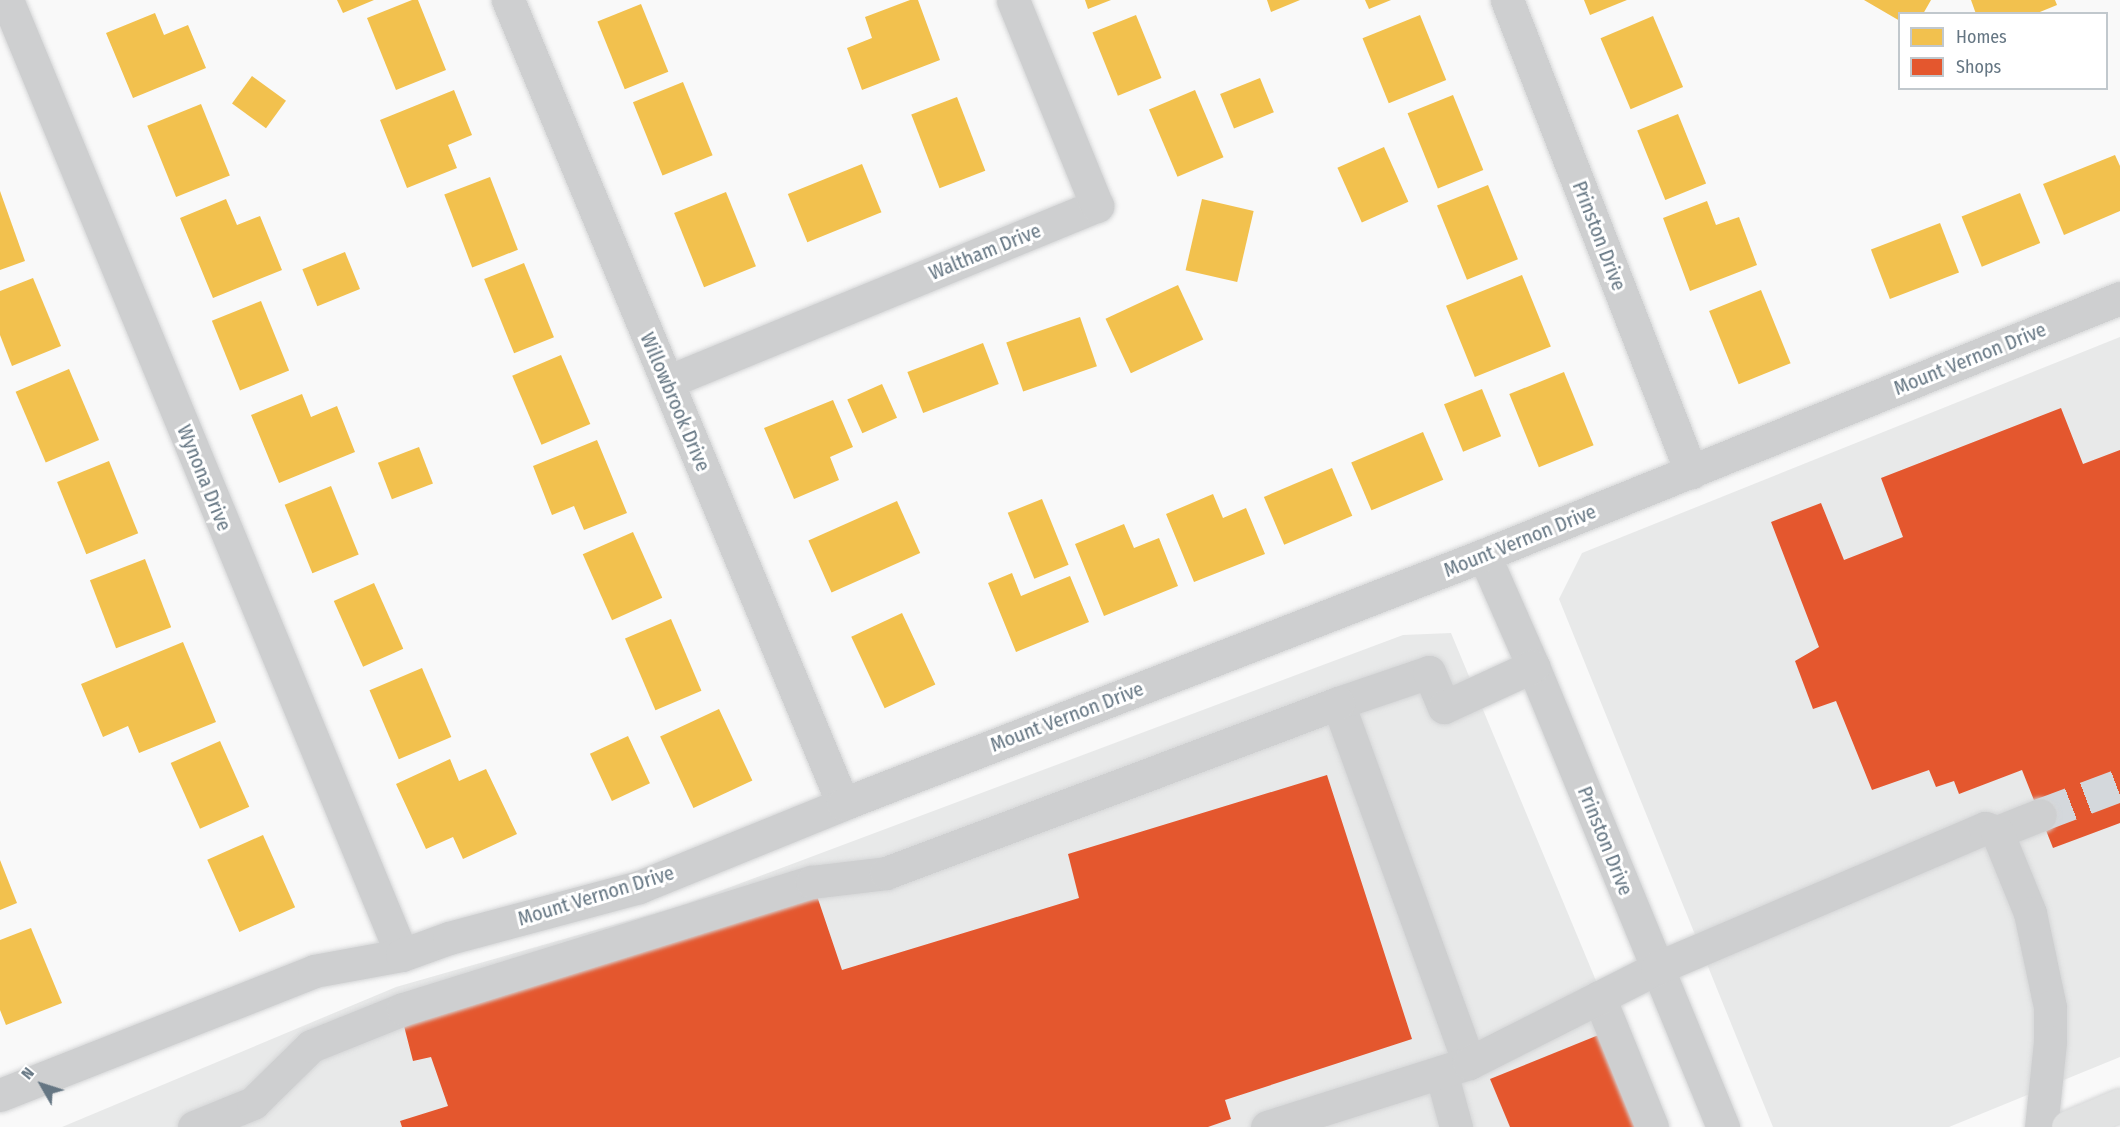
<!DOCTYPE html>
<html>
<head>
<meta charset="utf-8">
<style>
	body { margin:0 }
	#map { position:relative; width:2120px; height:1127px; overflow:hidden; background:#f9f9f9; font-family:"Fira Sans Condensed",sans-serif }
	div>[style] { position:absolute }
	.built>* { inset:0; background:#e8e9e9 }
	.homes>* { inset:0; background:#f2c14e; transform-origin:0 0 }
	.shops>* { inset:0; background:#e4572e }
	.minor-tunnel>* { height:33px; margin-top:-16.5px; transform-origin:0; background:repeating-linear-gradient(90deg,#d4d8dc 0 33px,transparent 0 49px) }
	.roads { filter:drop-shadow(0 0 2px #d5d6d7) drop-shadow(0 0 2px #d5d6d7) }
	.minor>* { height:33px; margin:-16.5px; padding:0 16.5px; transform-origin:16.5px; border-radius:16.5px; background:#cecfd0 }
	.major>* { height:33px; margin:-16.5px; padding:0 16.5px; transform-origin:16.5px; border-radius:16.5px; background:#e1e2e2 }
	span { translate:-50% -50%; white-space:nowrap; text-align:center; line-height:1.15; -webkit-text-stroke:6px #fff; paint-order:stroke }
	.street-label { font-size:20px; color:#657683 }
	.legend { position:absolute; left:1898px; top:12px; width:210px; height:78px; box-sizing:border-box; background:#fff; border:2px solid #c1c8cd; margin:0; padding:8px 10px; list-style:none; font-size:18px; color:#657683 }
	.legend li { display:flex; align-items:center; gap:12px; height:30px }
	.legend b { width:30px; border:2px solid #c1c8cd }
	.north { position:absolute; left:12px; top:1055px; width:60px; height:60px; -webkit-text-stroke:4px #fff; paint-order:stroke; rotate:309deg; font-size:16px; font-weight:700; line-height:24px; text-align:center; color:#657683 }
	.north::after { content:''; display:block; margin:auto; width:21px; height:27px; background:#657683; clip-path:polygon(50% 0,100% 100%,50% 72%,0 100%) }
</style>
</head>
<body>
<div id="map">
	<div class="built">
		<div style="clip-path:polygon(2120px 337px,2120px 1057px,1949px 1127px,1773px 1127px,1559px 599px,1582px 553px)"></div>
		<div style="clip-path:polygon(1451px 633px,1657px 1127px,62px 1127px,396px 987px,680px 906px,1403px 635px)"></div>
	</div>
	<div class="homes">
		<div style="clip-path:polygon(337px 0,374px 0,343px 13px)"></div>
		<div style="clip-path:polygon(412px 0,418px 0,446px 70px,396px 90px,367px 18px)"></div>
		<div style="clip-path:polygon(910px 0,918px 0,940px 60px,862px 90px,847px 48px,872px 38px,865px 17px)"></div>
		<div style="clip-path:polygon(1085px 0,1111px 0,1088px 9px)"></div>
		<div style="clip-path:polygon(1267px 0,1300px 0,1271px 12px)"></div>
		<div style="clip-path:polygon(1365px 0,1391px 0,1369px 9px)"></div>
		<div style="clip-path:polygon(1584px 0,1627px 0,1590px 15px)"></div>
		<div style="clip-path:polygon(1864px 0,1931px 0,1923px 14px,1900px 14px,1900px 21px)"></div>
		<div style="clip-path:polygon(1971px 0,2055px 0,2057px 5px,2035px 14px,1976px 14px)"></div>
		<div style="left:641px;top:4px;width:73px;height:47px;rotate:68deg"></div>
		<div style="clip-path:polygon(155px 13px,164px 35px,188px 25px,206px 68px,133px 98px,106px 33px)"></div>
		<div style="left:1136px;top:15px;width:68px;height:47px;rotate:68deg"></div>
		<div style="left:1420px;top:15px;width:70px;height:62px;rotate:68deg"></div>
		<div style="left:1653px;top:16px;width:77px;height:57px;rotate:67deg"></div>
		<div style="left:252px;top:76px;width:42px;height:34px;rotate:36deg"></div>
		<div style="left:1260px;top:78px;width:37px;height:43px;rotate:68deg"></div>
		<div style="left:683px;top:82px;width:79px;height:54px;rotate:68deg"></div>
		<div style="clip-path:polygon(454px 90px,472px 135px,448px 145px,457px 168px,407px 188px,380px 120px)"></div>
		<div style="left:1195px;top:90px;width:73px;height:50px;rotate:67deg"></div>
		<div style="left:1453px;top:95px;width:81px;height:49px;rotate:68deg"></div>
		<div style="left:957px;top:97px;width:79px;height:49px;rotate:69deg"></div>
		<div style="left:201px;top:104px;width:77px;height:58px;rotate:68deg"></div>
		<div style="left:1678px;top:114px;width:75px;height:44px;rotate:68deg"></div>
		<div style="left:1384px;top:147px;width:60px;height:51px;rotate:66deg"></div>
		<div style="clip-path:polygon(2115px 155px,2120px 166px,2120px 211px,2064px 235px,2043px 184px)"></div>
		<div style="left:862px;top:164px;width:52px;height:80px;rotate:68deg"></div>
		<div style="left:490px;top:177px;width:78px;height:49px;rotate:69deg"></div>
		<div style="left:1488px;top:185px;width:80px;height:55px;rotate:68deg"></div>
		<div style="clip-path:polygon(0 191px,25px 261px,0 270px)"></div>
		<div style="left:726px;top:192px;width:80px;height:56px;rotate:68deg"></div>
		<div style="left:2020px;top:193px;width:54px;height:63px;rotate:68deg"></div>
		<div style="clip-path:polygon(226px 199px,237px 225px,260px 216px,282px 270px,213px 298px,180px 218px)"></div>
		<div style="left:1202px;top:199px;width:53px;height:73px;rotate:13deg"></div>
		<div style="clip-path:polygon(1707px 201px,1716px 225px,1739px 217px,1757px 265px,1690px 291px,1663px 218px)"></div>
		<div style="left:1940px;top:223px;width:53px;height:74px;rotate:69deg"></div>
		<div style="left:345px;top:252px;width:40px;height:46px;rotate:68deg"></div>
		<div style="left:524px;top:263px;width:80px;height:43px;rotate:68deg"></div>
		<div style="left:1522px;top:275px;width:77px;height:82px;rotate:68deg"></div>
		<div style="clip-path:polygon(33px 278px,61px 346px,12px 366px,0 335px,0 291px)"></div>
		<div style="left:1178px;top:285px;width:60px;height:80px;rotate:65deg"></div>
		<div style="left:1761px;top:290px;width:79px;height:56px;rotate:68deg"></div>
		<div style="left:261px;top:301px;width:75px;height:53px;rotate:68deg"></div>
		<div style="left:1080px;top:317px;width:52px;height:78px;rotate:71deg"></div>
		<div style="left:983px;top:343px;width:44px;height:81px;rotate:69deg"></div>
		<div style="left:561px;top:355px;width:75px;height:53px;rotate:67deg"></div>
		<div style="left:69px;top:369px;width:77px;height:58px;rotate:67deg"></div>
		<div style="left:1564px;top:372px;width:79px;height:59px;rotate:68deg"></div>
		<div style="left:882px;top:384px;width:37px;height:38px;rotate:66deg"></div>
		<div style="left:1482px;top:389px;width:51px;height:41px;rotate:68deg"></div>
		<div style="clip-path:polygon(302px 394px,311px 417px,337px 406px,355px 452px,279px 483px,251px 415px)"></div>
		<div style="clip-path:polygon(833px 400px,853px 447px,830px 457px,839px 480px,794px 499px,764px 428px)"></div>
		<div style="left:1423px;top:432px;width:52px;height:78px;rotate:67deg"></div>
		<div style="clip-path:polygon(597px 440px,627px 513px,584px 530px,574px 506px,552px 515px,533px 466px)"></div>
		<div style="left:419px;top:447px;width:39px;height:44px;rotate:69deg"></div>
		<div style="left:109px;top:461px;width:78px;height:56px;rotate:68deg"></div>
		<div style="left:1332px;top:468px;width:52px;height:74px;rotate:67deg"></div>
		<div style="left:331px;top:486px;width:74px;height:50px;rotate:68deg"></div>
		<div style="clip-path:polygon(1213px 494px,1223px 518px,1246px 508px,1265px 554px,1194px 582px,1166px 514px)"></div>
		<div style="left:1042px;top:499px;width:71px;height:37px;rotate:68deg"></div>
		<div style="left:897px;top:501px;width:57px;height:97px;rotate:66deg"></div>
		<div style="clip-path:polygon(1124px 524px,1134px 548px,1159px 538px,1178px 586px,1104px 616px,1075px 544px)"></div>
		<div style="left:633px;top:532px;width:72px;height:55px;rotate:66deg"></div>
		<div style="left:145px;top:559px;width:73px;height:59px;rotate:69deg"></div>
		<div style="clip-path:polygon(1012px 573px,1021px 596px,1070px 576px,1089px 622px,1016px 652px,988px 583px)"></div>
		<div style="left:374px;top:583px;width:72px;height:44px;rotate:66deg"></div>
		<div style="left:902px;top:613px;width:79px;height:56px;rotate:65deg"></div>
		<div style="left:671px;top:619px;width:78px;height:50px;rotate:67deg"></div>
		<div style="clip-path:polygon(183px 642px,216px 722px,139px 753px,128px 726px,103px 737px,81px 684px)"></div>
		<div style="left:422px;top:668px;width:75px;height:57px;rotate:67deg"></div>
		<div style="left:719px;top:709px;width:79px;height:65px;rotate:65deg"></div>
		<div style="left:628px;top:736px;width:52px;height:42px;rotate:65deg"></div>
		<div style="left:220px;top:741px;width:72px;height:54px;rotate:66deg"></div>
		<div style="clip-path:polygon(450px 759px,459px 781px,486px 769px,517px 834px,463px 859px,453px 837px,426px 849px,396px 784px)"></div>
		<div style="left:263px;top:835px;width:79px;height:61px;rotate:66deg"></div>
		<div style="clip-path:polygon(0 860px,17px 903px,0 910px)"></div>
		<div style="clip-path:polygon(31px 928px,62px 1003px,6px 1025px,0 1010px,0 940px)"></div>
	</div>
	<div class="shops">
		<div style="clip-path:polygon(2061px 408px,2083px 464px,2120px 450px,2120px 823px,2053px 848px,2022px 770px,1959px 794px,1954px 781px,1936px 787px,1929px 770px,1872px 790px,1836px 701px,1813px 709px,1795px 661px,1819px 647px,1771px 522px,1821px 503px,1844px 560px,1903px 537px,1881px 478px)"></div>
		<div style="clip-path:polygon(1327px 775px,1412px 1039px,1225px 1100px,1231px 1119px,1208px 1127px,402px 1127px,400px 1121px,448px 1106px,431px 1057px,413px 1061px,404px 1026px,817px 896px,842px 970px,1079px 898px,1068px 854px)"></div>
		<div style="clip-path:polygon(1606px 1032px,1645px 1127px,1510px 1127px,1490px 1079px)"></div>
	</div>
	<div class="minor-tunnel">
		<div style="left:2040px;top:815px;width:85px;rotate:-20.6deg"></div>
	</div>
	<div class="roads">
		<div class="minor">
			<div style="left:7px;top:0;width:1033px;rotate:67.53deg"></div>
			<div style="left:508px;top:0;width:871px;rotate:67.38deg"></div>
			<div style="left:1507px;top:0;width:507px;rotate:68.7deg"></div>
			<div style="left:667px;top:382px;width:465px;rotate:-22.3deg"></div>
			<div style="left:1097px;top:206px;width:222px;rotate:-112.2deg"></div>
			<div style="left:1484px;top:555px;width:121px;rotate:66.2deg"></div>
			<div style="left:1533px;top:666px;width:499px;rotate:67.6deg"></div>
			<div style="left:1997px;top:832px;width:46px;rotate:-21.6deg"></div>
			<div style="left:1599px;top:997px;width:140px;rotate:67.8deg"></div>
			<div style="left:1469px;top:1063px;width:383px;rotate:-110deg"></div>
			<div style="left:1338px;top:703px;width:96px;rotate:-18.8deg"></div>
			<div style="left:1429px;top:672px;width:38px;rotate:67deg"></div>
			<div style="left:1444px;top:707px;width:98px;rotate:-24.7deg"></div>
			<div style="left:1441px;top:1072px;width:57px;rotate:74.7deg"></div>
			<div style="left:0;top:1095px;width:338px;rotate:-21.5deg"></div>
			<div style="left:314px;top:971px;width:89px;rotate:-10.3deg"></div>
			<div style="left:402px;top:955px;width:50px;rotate:-19.9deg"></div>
			<div style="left:449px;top:938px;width:197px;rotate:-15deg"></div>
			<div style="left:639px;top:887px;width:220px;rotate:-22.1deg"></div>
			<div style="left:843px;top:804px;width:688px;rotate:-21.23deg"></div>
			<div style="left:1484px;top:555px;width:686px;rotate:-22deg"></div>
			<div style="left:194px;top:1127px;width:64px;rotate:-22.1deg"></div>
			<div style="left:253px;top:1103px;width:81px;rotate:-44.5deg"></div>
			<div style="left:311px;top:1046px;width:99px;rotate:-21.9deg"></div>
			<div style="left:403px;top:1009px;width:428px;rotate:-17.3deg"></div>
			<div style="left:812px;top:882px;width:75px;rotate:-6.9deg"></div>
			<div style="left:886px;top:873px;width:483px;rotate:-20.6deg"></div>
			<div style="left:1267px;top:1127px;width:212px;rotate:-17.6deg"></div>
			<div style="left:1469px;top:1063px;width:211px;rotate:-26.8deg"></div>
			<div style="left:1657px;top:968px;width:357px;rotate:-23.1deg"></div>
			<div style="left:1985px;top:828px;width:13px;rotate:18deg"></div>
			<div style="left:1997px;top:832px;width:87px;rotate:67.8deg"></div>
			<div style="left:2030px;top:913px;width:96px;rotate:78deg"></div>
			<div style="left:2050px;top:1007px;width:35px;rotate:90deg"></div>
			<div style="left:2050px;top:1042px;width:85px;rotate:96deg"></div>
		</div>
		<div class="major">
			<div style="left:2068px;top:1127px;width:56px;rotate:-22.9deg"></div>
		</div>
	</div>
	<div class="street-label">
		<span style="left:1599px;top:236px;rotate:69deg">Prinston Drive</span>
		<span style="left:985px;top:252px;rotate:-22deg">Waltham Drive</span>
		<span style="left:1970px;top:359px;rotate:-22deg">Mount Vernon Drive</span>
		<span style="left:675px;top:402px;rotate:67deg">Willowbrook Drive</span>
		<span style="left:204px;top:478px;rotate:68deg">Wynona Drive</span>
		<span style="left:1520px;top:541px;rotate:-22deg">Mount Vernon Drive</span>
		<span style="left:1067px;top:717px;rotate:-21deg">Mount Vernon Drive</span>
		<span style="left:1605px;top:841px;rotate:68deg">Prinston Drive</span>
		<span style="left:596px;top:896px;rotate:-17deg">Mount Vernon Drive</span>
	</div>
	<ul class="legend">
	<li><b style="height:16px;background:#f2c14e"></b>Homes</li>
	<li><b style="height:16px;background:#e4572e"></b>Shops</li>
	</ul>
	<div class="north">N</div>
</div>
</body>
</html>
